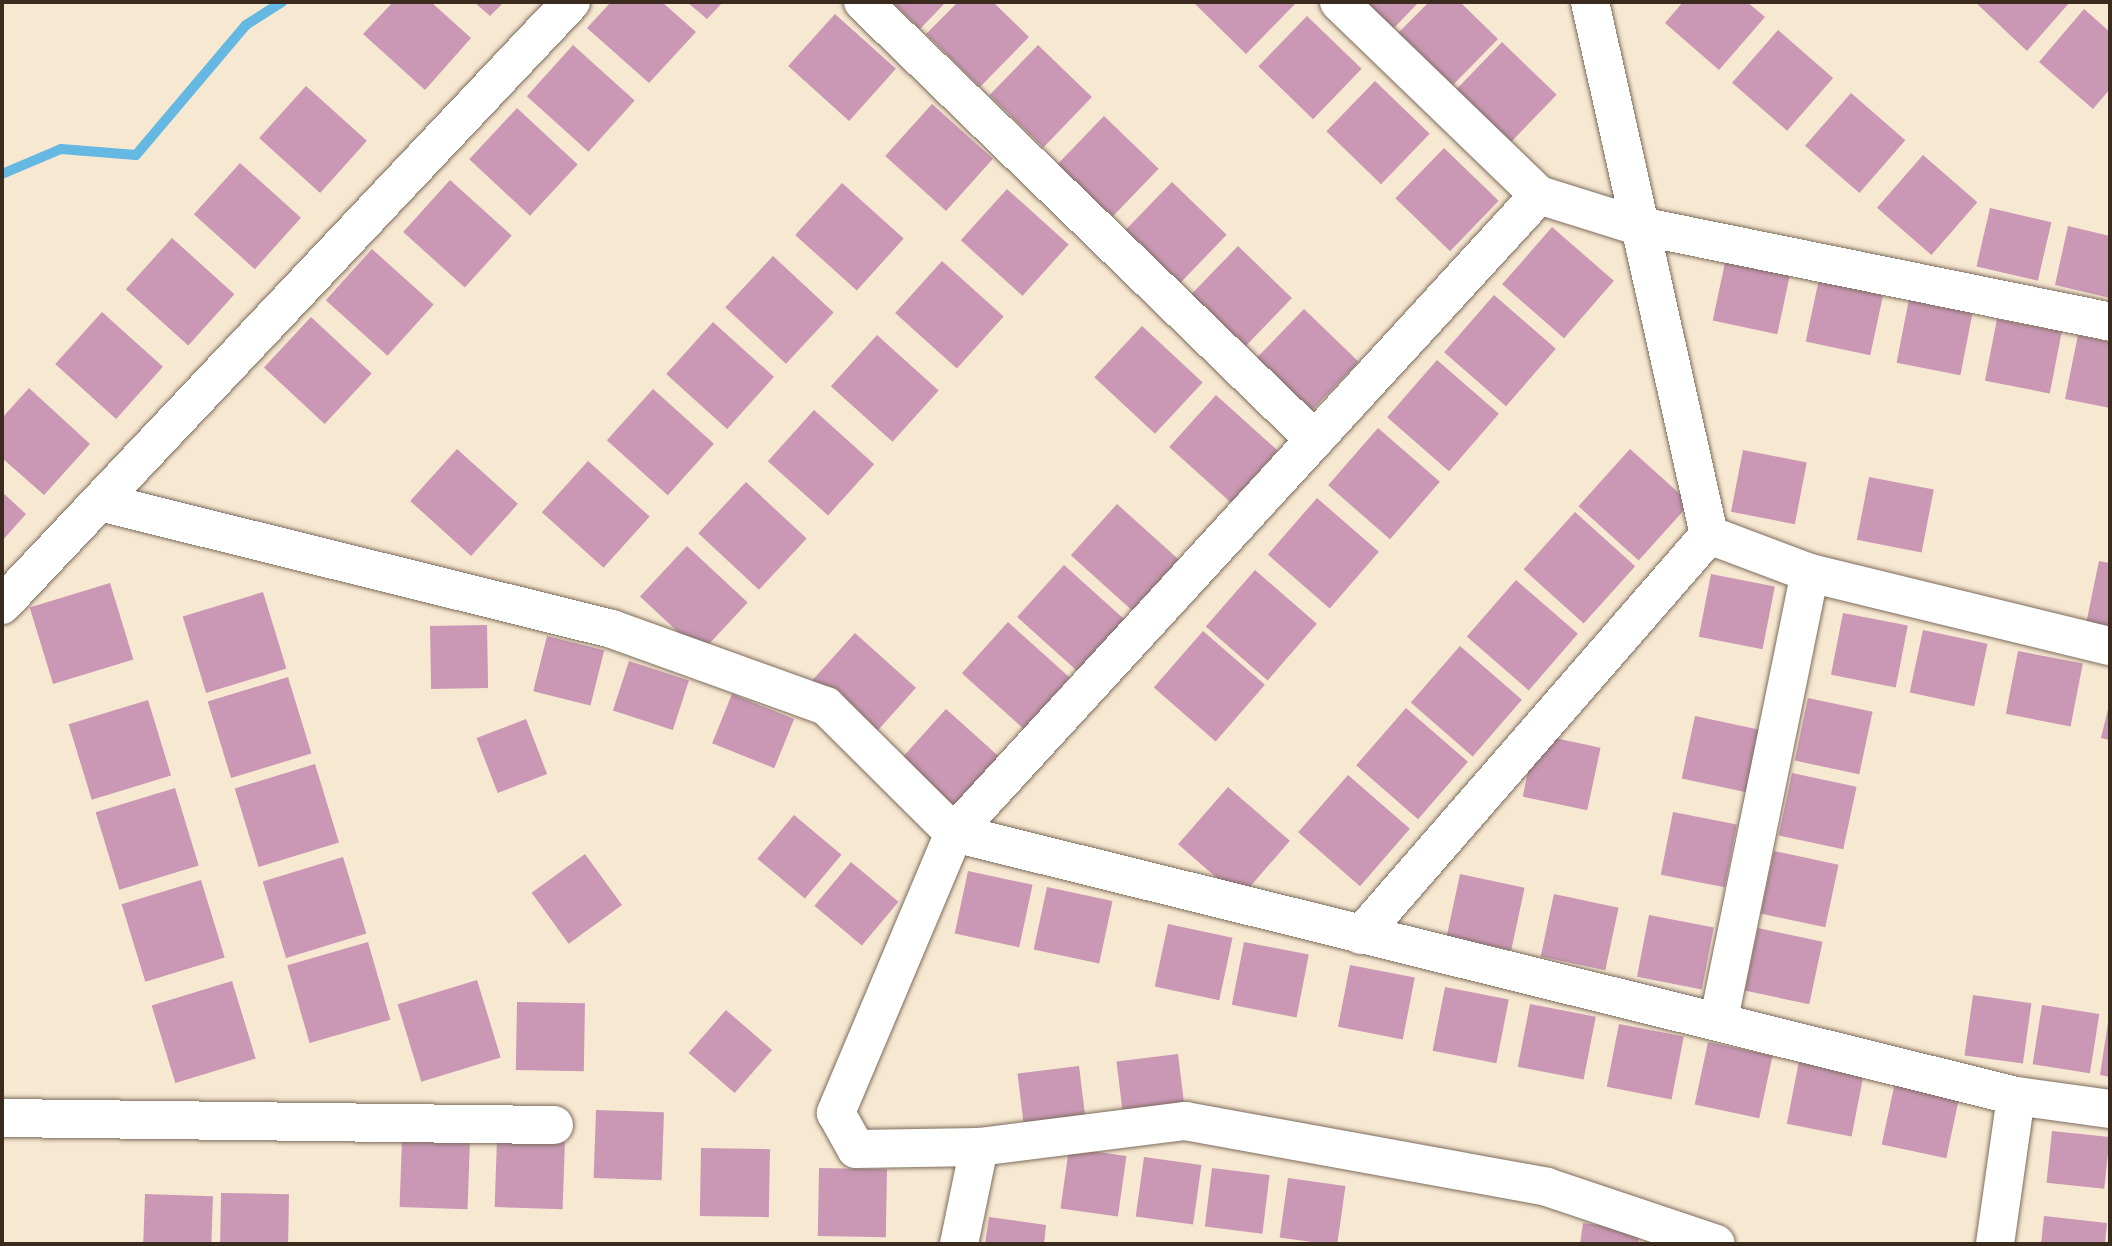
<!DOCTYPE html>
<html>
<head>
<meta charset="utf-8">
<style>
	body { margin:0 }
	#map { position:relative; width:2112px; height:1246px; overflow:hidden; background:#f7e8d2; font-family:"Playpen Sans",sans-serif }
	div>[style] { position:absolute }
	.stream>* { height:10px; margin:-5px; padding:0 5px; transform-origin:5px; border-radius:5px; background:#65b8e1 }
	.building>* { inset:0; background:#ca98b5; transform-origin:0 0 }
	.roads { filter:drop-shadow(0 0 2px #7d6c5d) drop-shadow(0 0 2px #7d6c5d) }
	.minor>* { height:38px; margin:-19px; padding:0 19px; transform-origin:19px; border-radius:19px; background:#fff }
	span { translate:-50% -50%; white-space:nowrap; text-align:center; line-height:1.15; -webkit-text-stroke:5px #fbf7ec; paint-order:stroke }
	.frame { position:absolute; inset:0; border:4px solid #3b2a1e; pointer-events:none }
</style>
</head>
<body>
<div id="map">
	<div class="stream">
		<div style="left:2px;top:174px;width:64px;rotate:-23deg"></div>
		<div style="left:61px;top:149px;width:75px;rotate:4.6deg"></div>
		<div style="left:136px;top:155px;width:170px;rotate:-49.8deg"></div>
		<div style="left:246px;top:25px;width:43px;rotate:-32.6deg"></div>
	</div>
	<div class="building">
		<div style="clip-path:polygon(393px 2px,431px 2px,471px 38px,425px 90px,363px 34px)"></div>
		<div style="clip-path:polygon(474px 2px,504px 2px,490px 16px)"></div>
		<div style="clip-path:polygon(611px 2px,662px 2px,696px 32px,649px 83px,587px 28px)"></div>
		<div style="clip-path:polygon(687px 2px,723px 2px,707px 19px)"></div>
		<div style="clip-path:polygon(892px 2px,946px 2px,920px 29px)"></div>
		<div style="clip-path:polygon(958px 2px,993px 2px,1029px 37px,980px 87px,926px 34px)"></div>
		<div style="clip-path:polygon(1193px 2px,1293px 2px,1295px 4px,1246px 54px)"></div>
		<div style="clip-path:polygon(1361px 2px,1419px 2px,1391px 31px)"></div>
		<div style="clip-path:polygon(1429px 2px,1460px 2px,1498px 39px,1449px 89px,1395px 36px)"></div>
		<div style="clip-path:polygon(1683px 2px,1747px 2px,1765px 17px,1719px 70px,1665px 23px)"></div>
		<div style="clip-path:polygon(1975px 2px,2070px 2px,2027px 51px)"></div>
		<div style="clip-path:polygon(2084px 9px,2110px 32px,2110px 89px,2093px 109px,2039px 62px)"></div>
		<div style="left:835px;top:14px;width:82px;height:70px;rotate:42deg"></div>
		<div style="left:1307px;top:16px;width:76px;height:70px;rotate:44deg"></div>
		<div style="left:1778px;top:30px;width:73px;height:70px;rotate:41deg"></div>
		<div style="left:1502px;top:42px;width:76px;height:69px;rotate:44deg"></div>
		<div style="left:573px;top:45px;width:83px;height:69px;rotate:42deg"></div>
		<div style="left:1038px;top:45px;width:75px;height:70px;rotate:44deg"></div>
		<div style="left:1375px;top:81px;width:76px;height:70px;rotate:44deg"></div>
		<div style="left:306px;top:86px;width:82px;height:70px;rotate:42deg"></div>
		<div style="left:1851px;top:93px;width:72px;height:70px;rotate:41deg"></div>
		<div style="left:932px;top:104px;width:82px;height:70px;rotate:42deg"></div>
		<div style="left:517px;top:108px;width:83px;height:70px;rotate:43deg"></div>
		<div style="left:1104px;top:116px;width:76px;height:69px;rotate:44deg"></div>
		<div style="left:1444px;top:148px;width:76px;height:70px;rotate:44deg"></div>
		<div style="left:1923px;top:155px;width:72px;height:70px;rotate:41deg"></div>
		<div style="left:240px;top:163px;width:82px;height:69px;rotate:42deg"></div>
		<div style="left:450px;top:180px;width:83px;height:70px;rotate:42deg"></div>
		<div style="left:1172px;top:182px;width:76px;height:70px;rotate:44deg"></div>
		<div style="left:842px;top:183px;width:83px;height:70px;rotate:42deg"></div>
		<div style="left:1007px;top:189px;width:83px;height:69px;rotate:42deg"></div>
		<div style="left:1990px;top:208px;width:63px;height:60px;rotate:13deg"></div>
		<div style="clip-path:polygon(2068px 226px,2110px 236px,2110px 298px,2055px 285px)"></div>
		<div style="left:1552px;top:227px;width:82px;height:76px;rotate:41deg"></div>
		<div style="left:172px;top:238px;width:84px;height:69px;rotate:42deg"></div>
		<div style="left:1238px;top:246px;width:75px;height:70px;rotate:44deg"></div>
		<div style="left:372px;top:249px;width:83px;height:69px;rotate:42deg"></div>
		<div style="left:773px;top:256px;width:83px;height:70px;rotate:43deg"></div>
		<div style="left:1726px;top:258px;width:66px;height:64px;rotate:12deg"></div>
		<div style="left:942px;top:261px;width:83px;height:70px;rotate:42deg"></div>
		<div style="left:1819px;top:279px;width:66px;height:64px;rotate:12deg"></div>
		<div style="left:1494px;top:295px;width:82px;height:76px;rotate:41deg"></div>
		<div style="left:1909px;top:299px;width:65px;height:65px;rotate:11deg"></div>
		<div style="left:1304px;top:309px;width:76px;height:70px;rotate:44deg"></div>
		<div style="left:102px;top:312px;width:82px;height:70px;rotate:42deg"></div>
		<div style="left:311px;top:317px;width:83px;height:69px;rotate:43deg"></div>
		<div style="left:1997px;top:319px;width:66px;height:63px;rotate:11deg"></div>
		<div style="left:713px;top:322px;width:82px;height:70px;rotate:42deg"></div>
		<div style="left:1142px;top:326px;width:83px;height:70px;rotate:43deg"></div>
		<div style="left:877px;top:335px;width:83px;height:69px;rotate:42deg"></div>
		<div style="clip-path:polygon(2078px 335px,2110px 342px,2110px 408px,2065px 399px)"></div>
		<div style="left:1437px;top:360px;width:82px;height:76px;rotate:41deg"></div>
		<div style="clip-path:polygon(29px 388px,90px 444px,44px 495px,2px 458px,2px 418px)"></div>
		<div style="left:653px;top:389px;width:82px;height:69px;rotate:42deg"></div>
		<div style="left:1216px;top:395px;width:83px;height:70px;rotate:42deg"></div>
		<div style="left:814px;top:410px;width:81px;height:69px;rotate:42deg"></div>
		<div style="left:1378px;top:428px;width:82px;height:76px;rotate:41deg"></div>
		<div style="left:457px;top:449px;width:82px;height:70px;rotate:42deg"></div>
		<div style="left:1630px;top:449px;width:81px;height:77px;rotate:42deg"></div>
		<div style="left:1743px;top:450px;width:65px;height:63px;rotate:11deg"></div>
		<div style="left:588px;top:461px;width:83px;height:69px;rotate:42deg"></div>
		<div style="left:1869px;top:477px;width:66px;height:64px;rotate:11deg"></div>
		<div style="left:746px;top:482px;width:83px;height:70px;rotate:43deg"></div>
		<div style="clip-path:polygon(2px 492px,26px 514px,2px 541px)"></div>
		<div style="left:1317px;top:498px;width:82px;height:75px;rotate:41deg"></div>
		<div style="left:1117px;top:504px;width:83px;height:69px;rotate:42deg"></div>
		<div style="left:1575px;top:512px;width:81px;height:77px;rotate:42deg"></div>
		<div style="left:687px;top:546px;width:83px;height:69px;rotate:43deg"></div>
		<div style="clip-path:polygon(2099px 561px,2110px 563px,2110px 629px,2086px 624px)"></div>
		<div style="left:1064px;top:565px;width:83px;height:70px;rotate:42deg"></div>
		<div style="left:1255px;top:570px;width:82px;height:75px;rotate:41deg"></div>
		<div style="left:1711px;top:574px;width:65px;height:64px;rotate:11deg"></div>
		<div style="left:1516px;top:580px;width:82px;height:75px;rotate:41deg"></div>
		<div style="left:110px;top:583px;width:80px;height:84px;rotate:73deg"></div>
		<div style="left:263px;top:592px;width:80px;height:84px;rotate:73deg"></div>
		<div style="left:1843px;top:613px;width:66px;height:63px;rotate:11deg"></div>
		<div style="left:1008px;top:622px;width:83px;height:69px;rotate:42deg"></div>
		<div style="left:487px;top:625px;width:63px;height:57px;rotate:89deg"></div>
		<div style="left:1923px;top:630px;width:66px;height:64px;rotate:12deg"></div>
		<div style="left:1203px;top:631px;width:82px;height:75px;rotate:41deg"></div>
		<div style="left:855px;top:633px;width:82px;height:70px;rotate:42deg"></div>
		<div style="left:547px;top:636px;width:59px;height:57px;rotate:14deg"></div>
		<div style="left:1460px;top:646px;width:82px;height:75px;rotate:41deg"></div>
		<div style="left:2018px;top:651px;width:66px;height:64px;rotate:11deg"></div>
		<div style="left:629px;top:661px;width:63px;height:52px;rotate:18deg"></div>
		<div style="left:288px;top:677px;width:80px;height:84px;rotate:73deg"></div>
		<div style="left:732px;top:694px;width:67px;height:53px;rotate:22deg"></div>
		<div style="left:1808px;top:698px;width:66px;height:64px;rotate:12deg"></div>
		<div style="left:148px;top:700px;width:79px;height:83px;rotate:73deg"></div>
		<div style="clip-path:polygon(2110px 701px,2110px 740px,2101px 738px)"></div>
		<div style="left:1406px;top:708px;width:82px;height:76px;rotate:41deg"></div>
		<div style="left:946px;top:709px;width:82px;height:70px;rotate:42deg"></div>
		<div style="left:1695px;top:716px;width:66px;height:64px;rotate:12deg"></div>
		<div style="left:526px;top:719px;width:59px;height:53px;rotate:69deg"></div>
		<div style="left:1536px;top:734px;width:66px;height:64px;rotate:12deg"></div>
		<div style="left:315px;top:764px;width:82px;height:84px;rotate:73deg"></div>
		<div style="left:1792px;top:773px;width:66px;height:64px;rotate:12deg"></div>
		<div style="left:1348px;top:775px;width:82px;height:76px;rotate:41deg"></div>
		<div style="left:1228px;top:787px;width:82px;height:76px;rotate:41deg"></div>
		<div style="left:175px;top:788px;width:81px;height:83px;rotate:73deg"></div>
		<div style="left:1673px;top:812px;width:65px;height:64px;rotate:11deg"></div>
		<div style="left:794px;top:815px;width:62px;height:57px;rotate:40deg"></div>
		<div style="left:1774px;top:851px;width:66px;height:64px;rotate:12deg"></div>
		<div style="left:585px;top:854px;width:63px;height:66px;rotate:54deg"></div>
		<div style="left:343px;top:857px;width:80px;height:84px;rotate:73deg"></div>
		<div style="left:851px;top:862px;width:62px;height:57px;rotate:40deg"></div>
		<div style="left:968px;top:871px;width:66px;height:64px;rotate:12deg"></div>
		<div style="left:1460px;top:874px;width:66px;height:64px;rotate:12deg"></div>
		<div style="left:201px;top:880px;width:81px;height:83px;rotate:73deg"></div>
		<div style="left:1047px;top:887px;width:67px;height:64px;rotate:12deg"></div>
		<div style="left:1554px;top:894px;width:66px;height:64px;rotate:12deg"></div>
		<div style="left:1649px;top:915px;width:66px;height:63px;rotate:11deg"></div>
		<div style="left:1168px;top:924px;width:66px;height:64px;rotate:12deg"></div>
		<div style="left:1758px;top:928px;width:66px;height:64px;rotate:12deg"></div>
		<div style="left:368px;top:942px;width:81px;height:84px;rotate:74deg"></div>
		<div style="left:1244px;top:942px;width:66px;height:64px;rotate:11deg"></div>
		<div style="left:1350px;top:965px;width:66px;height:63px;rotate:11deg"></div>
		<div style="left:477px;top:980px;width:81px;height:83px;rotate:73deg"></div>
		<div style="left:232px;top:981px;width:81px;height:84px;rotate:73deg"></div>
		<div style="left:1445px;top:987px;width:65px;height:65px;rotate:11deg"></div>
		<div style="left:1973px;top:995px;width:59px;height:61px;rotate:8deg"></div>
		<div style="left:517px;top:1002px;width:68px;height:68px;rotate:1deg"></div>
		<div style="left:1530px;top:1004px;width:67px;height:64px;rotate:11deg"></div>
		<div style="left:2042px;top:1005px;width:58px;height:60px;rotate:9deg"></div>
		<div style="left:726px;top:1010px;width:61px;height:57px;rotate:41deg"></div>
		<div style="clip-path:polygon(2109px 1016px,2110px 1016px,2110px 1077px,2100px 1075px)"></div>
		<div style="left:1619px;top:1024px;width:66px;height:64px;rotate:11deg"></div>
		<div style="left:1708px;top:1042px;width:66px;height:64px;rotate:12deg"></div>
		<div style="left:1178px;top:1054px;width:61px;height:62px;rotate:83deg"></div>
		<div style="left:1799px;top:1061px;width:66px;height:64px;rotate:11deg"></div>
		<div style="left:1079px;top:1066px;width:61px;height:62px;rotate:83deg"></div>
		<div style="left:1895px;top:1082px;width:66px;height:64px;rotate:12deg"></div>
		<div style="left:596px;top:1110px;width:68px;height:68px;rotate:2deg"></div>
		<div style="left:2052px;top:1131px;width:58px;height:52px;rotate:6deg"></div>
		<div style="left:402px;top:1138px;width:68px;height:69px;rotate:2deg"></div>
		<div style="left:497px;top:1139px;width:68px;height:68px;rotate:2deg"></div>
		<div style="left:701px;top:1148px;width:69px;height:68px;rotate:1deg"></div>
		<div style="left:1069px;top:1148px;width:58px;height:61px;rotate:8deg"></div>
		<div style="left:1144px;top:1157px;width:58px;height:60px;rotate:8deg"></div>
		<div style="left:819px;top:1168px;width:68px;height:68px;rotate:1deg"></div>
		<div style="left:1212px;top:1168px;width:58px;height:59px;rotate:7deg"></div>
		<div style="left:1288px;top:1178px;width:58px;height:60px;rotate:8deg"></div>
		<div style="left:221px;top:1193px;width:68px;height:51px;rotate:1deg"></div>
		<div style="left:145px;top:1194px;width:68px;height:50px;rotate:2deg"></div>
		<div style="clip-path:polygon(2044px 1216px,2107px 1223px,2105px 1244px,2041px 1244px)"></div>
		<div style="clip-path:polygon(989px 1217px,1046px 1225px,1044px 1244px,985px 1244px)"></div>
		<div style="clip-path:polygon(1583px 1223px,1640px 1230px,1638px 1244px,1580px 1244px)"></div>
	</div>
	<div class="roads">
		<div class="minor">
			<div style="left:863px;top:2px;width:629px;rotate:44.1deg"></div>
			<div style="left:1339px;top:2px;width:278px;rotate:44deg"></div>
			<div style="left:1539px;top:195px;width:101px;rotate:17.4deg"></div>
			<div style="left:1635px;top:225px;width:485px;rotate:11.5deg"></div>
			<div style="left:1590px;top:2px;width:546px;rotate:77.41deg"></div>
			<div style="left:1539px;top:195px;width:866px;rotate:132.52deg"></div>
			<div style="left:954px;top:833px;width:304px;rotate:112.9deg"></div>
			<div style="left:836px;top:1113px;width:41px;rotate:60.9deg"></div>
			<div style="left:856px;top:1149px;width:123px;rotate:-0.9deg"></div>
			<div style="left:979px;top:1147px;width:208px;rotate:-7.2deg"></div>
			<div style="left:1185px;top:1121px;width:368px;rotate:10.3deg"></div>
			<div style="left:1547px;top:1187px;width:178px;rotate:18.6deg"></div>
			<div style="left:104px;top:503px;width:523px;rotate:13.93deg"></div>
			<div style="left:612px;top:629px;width:227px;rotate:19.8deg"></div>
			<div style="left:826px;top:706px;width:180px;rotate:44.8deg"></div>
			<div style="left:954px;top:833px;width:1094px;rotate:13.91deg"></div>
			<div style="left:2016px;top:1096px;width:95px;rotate:7.9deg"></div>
			<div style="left:1709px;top:535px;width:108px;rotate:20.6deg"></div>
			<div style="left:1810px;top:573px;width:309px;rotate:13.7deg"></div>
			<div style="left:2px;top:605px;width:829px;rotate:-46.66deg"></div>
			<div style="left:1361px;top:935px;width:530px;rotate:-48.98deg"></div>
			<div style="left:1719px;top:1019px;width:455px;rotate:-78.5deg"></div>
			<div style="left:2px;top:1118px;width:552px;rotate:0.73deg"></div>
			<div style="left:959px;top:1244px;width:99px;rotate:-78.3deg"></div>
			<div style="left:1995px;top:1244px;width:149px;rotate:-81.9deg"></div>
		</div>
	</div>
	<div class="frame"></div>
</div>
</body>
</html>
